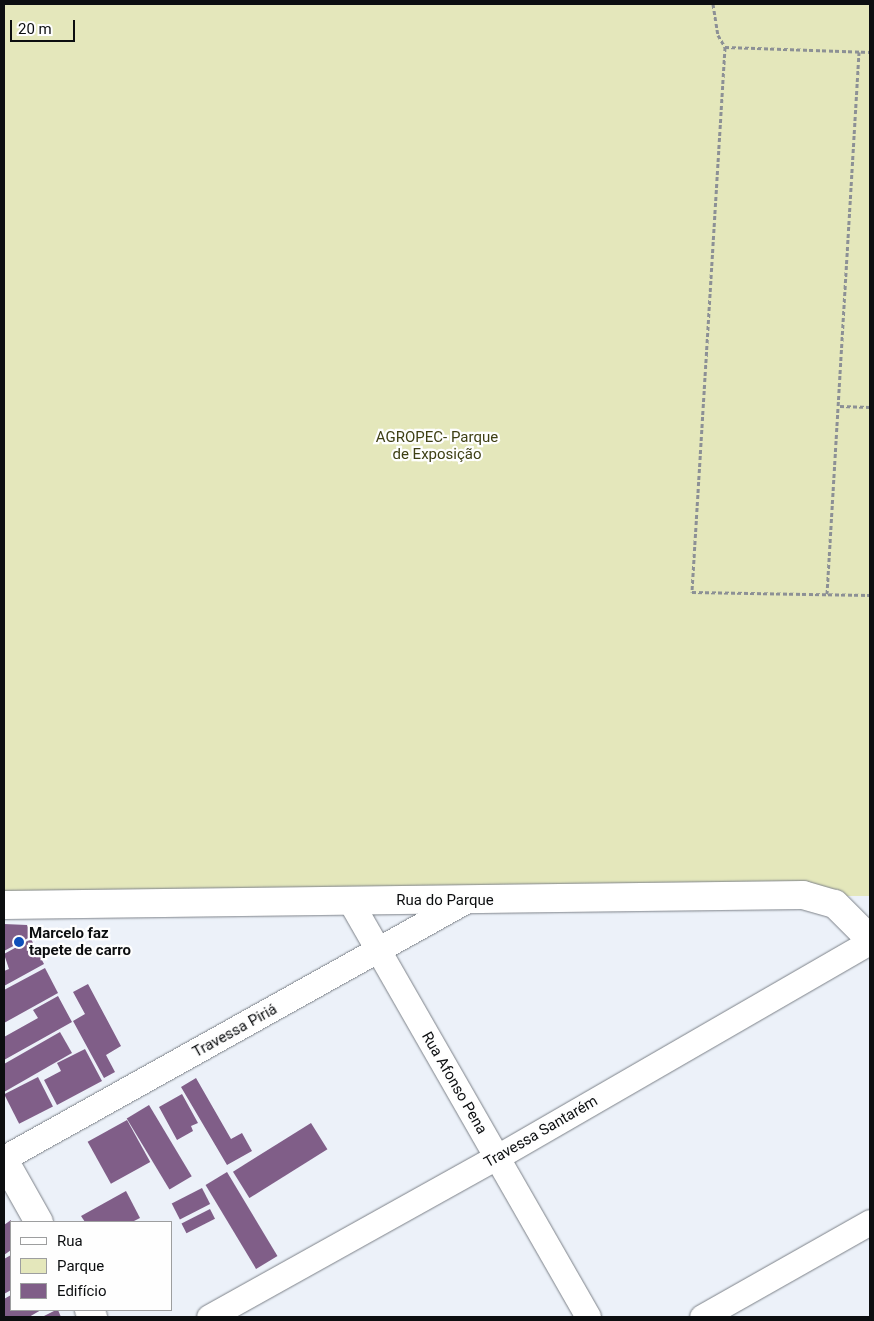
<!DOCTYPE html>
<html>
<head>
<meta charset="utf-8">
<style>
	body { margin:0 }
	#map { position:relative; width:874px; height:1321px; overflow:hidden; background:#ecf1f9; font-family:Roboto,sans-serif }
	div>[style] { position:absolute }
	.green>* { inset:0; background:#e4e7bb; transform-origin:0 0 }
	.building>* { inset:0; background:#805e88; transform-origin:0 0 }
	.path>* { height:3px; margin-top:-1.5px; transform-origin:0; background:repeating-linear-gradient(90deg,#8c9095 0 4px,transparent 0 6.5px) }
	.roads { filter:drop-shadow(0 0 1px #7c8188) drop-shadow(0 0 1px #7c8188) }
	.minor>* { height:25px; margin:-12.5px; padding:0 12.5px; transform-origin:12.5px; border-radius:12.5px; background:#fff }
	.tertiary>* { height:28px; margin:-14px; padding:0 14px; transform-origin:14px; border-radius:14px; background:#fff }
	.dots>* { width:14px; height:14px; translate:-50% -50%; box-sizing:border-box; border:2px solid #fefefe; border-radius:50% }
	span { translate:-50% -50%; white-space:nowrap; text-align:center; line-height:1.15; -webkit-text-stroke:4.5px #fefefe; paint-order:stroke }
	.park-label { font-size:15px; color:#3e3f14 }
	.street-label { font-size:15px; color:#0c0e10 }
	.poi-label { font-size:15px; color:#0c0e10; font-weight:700 }
	.left { translate:0 -50%; text-align:left }
	.frame { position:absolute; inset:0; border:5px solid #0c0e10; pointer-events:none }
	.legend { position:absolute; left:10px; top:1221px; width:162px; height:90px; box-sizing:border-box; background:#fefefe; border:1px solid #9d9e9f; margin:0; padding:6px 9px; list-style:none; font-size:15px; color:#0c0e10 }
	.legend li { display:flex; align-items:center; gap:10px; height:25px }
	.legend b { width:25px; border:1px solid #9d9e9f }
	.scale { position:absolute; left:10px; top:20px; width:65px; height:22px; box-sizing:border-box; border:2px solid #0c0e10; border-top:0; padding-left:6px; font-size:15px; line-height:18px; white-space:nowrap; color:#0c0e10; -webkit-text-stroke:4px #fefefe; paint-order:stroke }
</style>
</head>
<body>
<div id="map">
	<div class="green">
		<div style="left:4px;top:4px;width:866px;height:892px"></div>
	</div>
	<div class="building">
		<div style="clip-path:polygon(4px 924px,27px 925px,32px 936px,4px 951px)"></div>
		<div style="clip-path:polygon(31px 939px,44px 964px,4px 986px,4px 971px,9px 969px,4px 954px)"></div>
		<div style="clip-path:polygon(45px 968px,58px 993px,4px 1023px,4px 990px)"></div>
		<div style="clip-path:polygon(88px 984px,121px 1046px,106px 1055px,115px 1072px,104px 1078px,73px 1021px,85px 1014px,73px 992px)"></div>
		<div style="clip-path:polygon(58px 996px,72px 1022px,4px 1060px,4px 1037px,38px 1018px,33px 1010px)"></div>
		<div style="clip-path:polygon(60px 1032px,72px 1053px,4px 1092px,4px 1064px)"></div>
		<div style="clip-path:polygon(85px 1049px,102px 1081px,57px 1105px,44px 1080px,61px 1071px,57px 1063px)"></div>
		<div style="left:38px;top:1077px;width:33px;height:38px;rotate:63deg"></div>
		<div style="clip-path:polygon(196px 1078px,231px 1139px,242px 1133px,252px 1151px,227px 1165px,181px 1087px)"></div>
		<div style="clip-path:polygon(182px 1094px,198px 1123px,191px 1126px,193px 1131px,177px 1140px,159px 1107px)"></div>
		<div style="left:149px;top:1105px;width:83px;height:26px;rotate:59deg"></div>
		<div style="left:127px;top:1120px;width:48px;height:45px;rotate:61deg"></div>
		<div style="left:311px;top:1123px;width:31px;height:92px;rotate:58deg"></div>
		<div style="left:227px;top:1172px;width:98px;height:25px;rotate:59deg"></div>
		<div style="left:202px;top:1188px;width:18px;height:34px;rotate:63deg"></div>
		<div style="clip-path:polygon(126px 1191px,140px 1218px,132px 1222px,85px 1222px,81px 1216px)"></div>
		<div style="left:210px;top:1209px;width:11px;height:32px;rotate:63deg"></div>
		<div style="clip-path:polygon(11px 1220px,11px 1250px,4px 1255px,4px 1225px)"></div>
		<div style="clip-path:polygon(11px 1255px,11px 1290px,4px 1294px,4px 1259px)"></div>
		<div style="clip-path:polygon(11px 1295px,11px 1310px,41px 1310px,29px 1317px,4px 1317px,4px 1299px)"></div>
		<div style="clip-path:polygon(58px 1310px,61px 1317px,42px 1317px,56px 1310px)"></div>
	</div>
	<div class="path">
		<div style="left:713px;top:4px;width:31px;rotate:81deg"></div>
		<div style="left:718px;top:35px;width:14px;rotate:60deg"></div>
		<div style="left:725px;top:47px;width:145px;rotate:2deg"></div>
		<div style="left:725px;top:47px;width:546px;rotate:93.47deg"></div>
		<div style="left:692px;top:592px;width:178px;rotate:1deg"></div>
		<div style="left:840px;top:406px;width:30px;rotate:2deg"></div>
		<div style="left:827px;top:594px;width:543px;rotate:-86.62deg"></div>
	</div>
	<div class="roads">
		<div class="minor">
			<div style="left:350px;top:901px;width:479px;rotate:60.2deg"></div>
			<div style="left:4px;top:1158px;width:528px;rotate:-29.14deg"></div>
			<div style="left:209px;top:1317px;width:329px;rotate:-29.1deg"></div>
			<div style="left:497px;top:1157px;width:431px;rotate:-30deg"></div>
			<div style="left:702px;top:1317px;width:193px;rotate:-29.5deg"></div>
		</div>
		<div class="tertiary">
			<div style="left:4px;top:905px;width:799px;rotate:-0.72deg"></div>
			<div style="left:803px;top:895px;width:33px;rotate:16deg"></div>
			<div style="left:835px;top:904px;width:49px;rotate:45deg"></div>
			<div style="left:4px;top:1160px;width:71px;rotate:60.6deg"></div>
			<div style="left:89px;top:1310px;width:8px;rotate:60deg"></div>
		</div>
	</div>
	<div class="dots">
		<div style="left:19px;top:942px;background:#0e4fba"></div>
	</div>
	<div class="park-label">
		<span style="left:437px;top:446px">AGROPEC- Parque<br>de Exposição</span>
	</div>
	<div class="street-label">
		<span style="left:445px;top:901px">Rua do Parque</span>
		<span style="left:235px;top:1031px;rotate:-29deg">Travessa Piriá</span>
		<span style="left:454px;top:1083px;rotate:60deg">Rua Afonso Pena</span>
		<span style="left:541px;top:1132px;rotate:-30deg">Travessa Santarém</span>
	</div>
	<div class="poi-label">
		<span class="left" style="left:29px;top:942px">Marcelo faz<br>tapete de carro</span>
	</div>
	<div class="frame"></div>
	<ul class="legend">
	<li><b style="height:6px;background:#fff"></b>Rua</li>
	<li><b style="height:14px;background:#e4e7bb"></b>Parque</li>
	<li><b style="height:14px;background:#805e88"></b>Edifício</li>
	</ul>
	<div class="scale">20 m</div>
</div>
</body>
</html>
